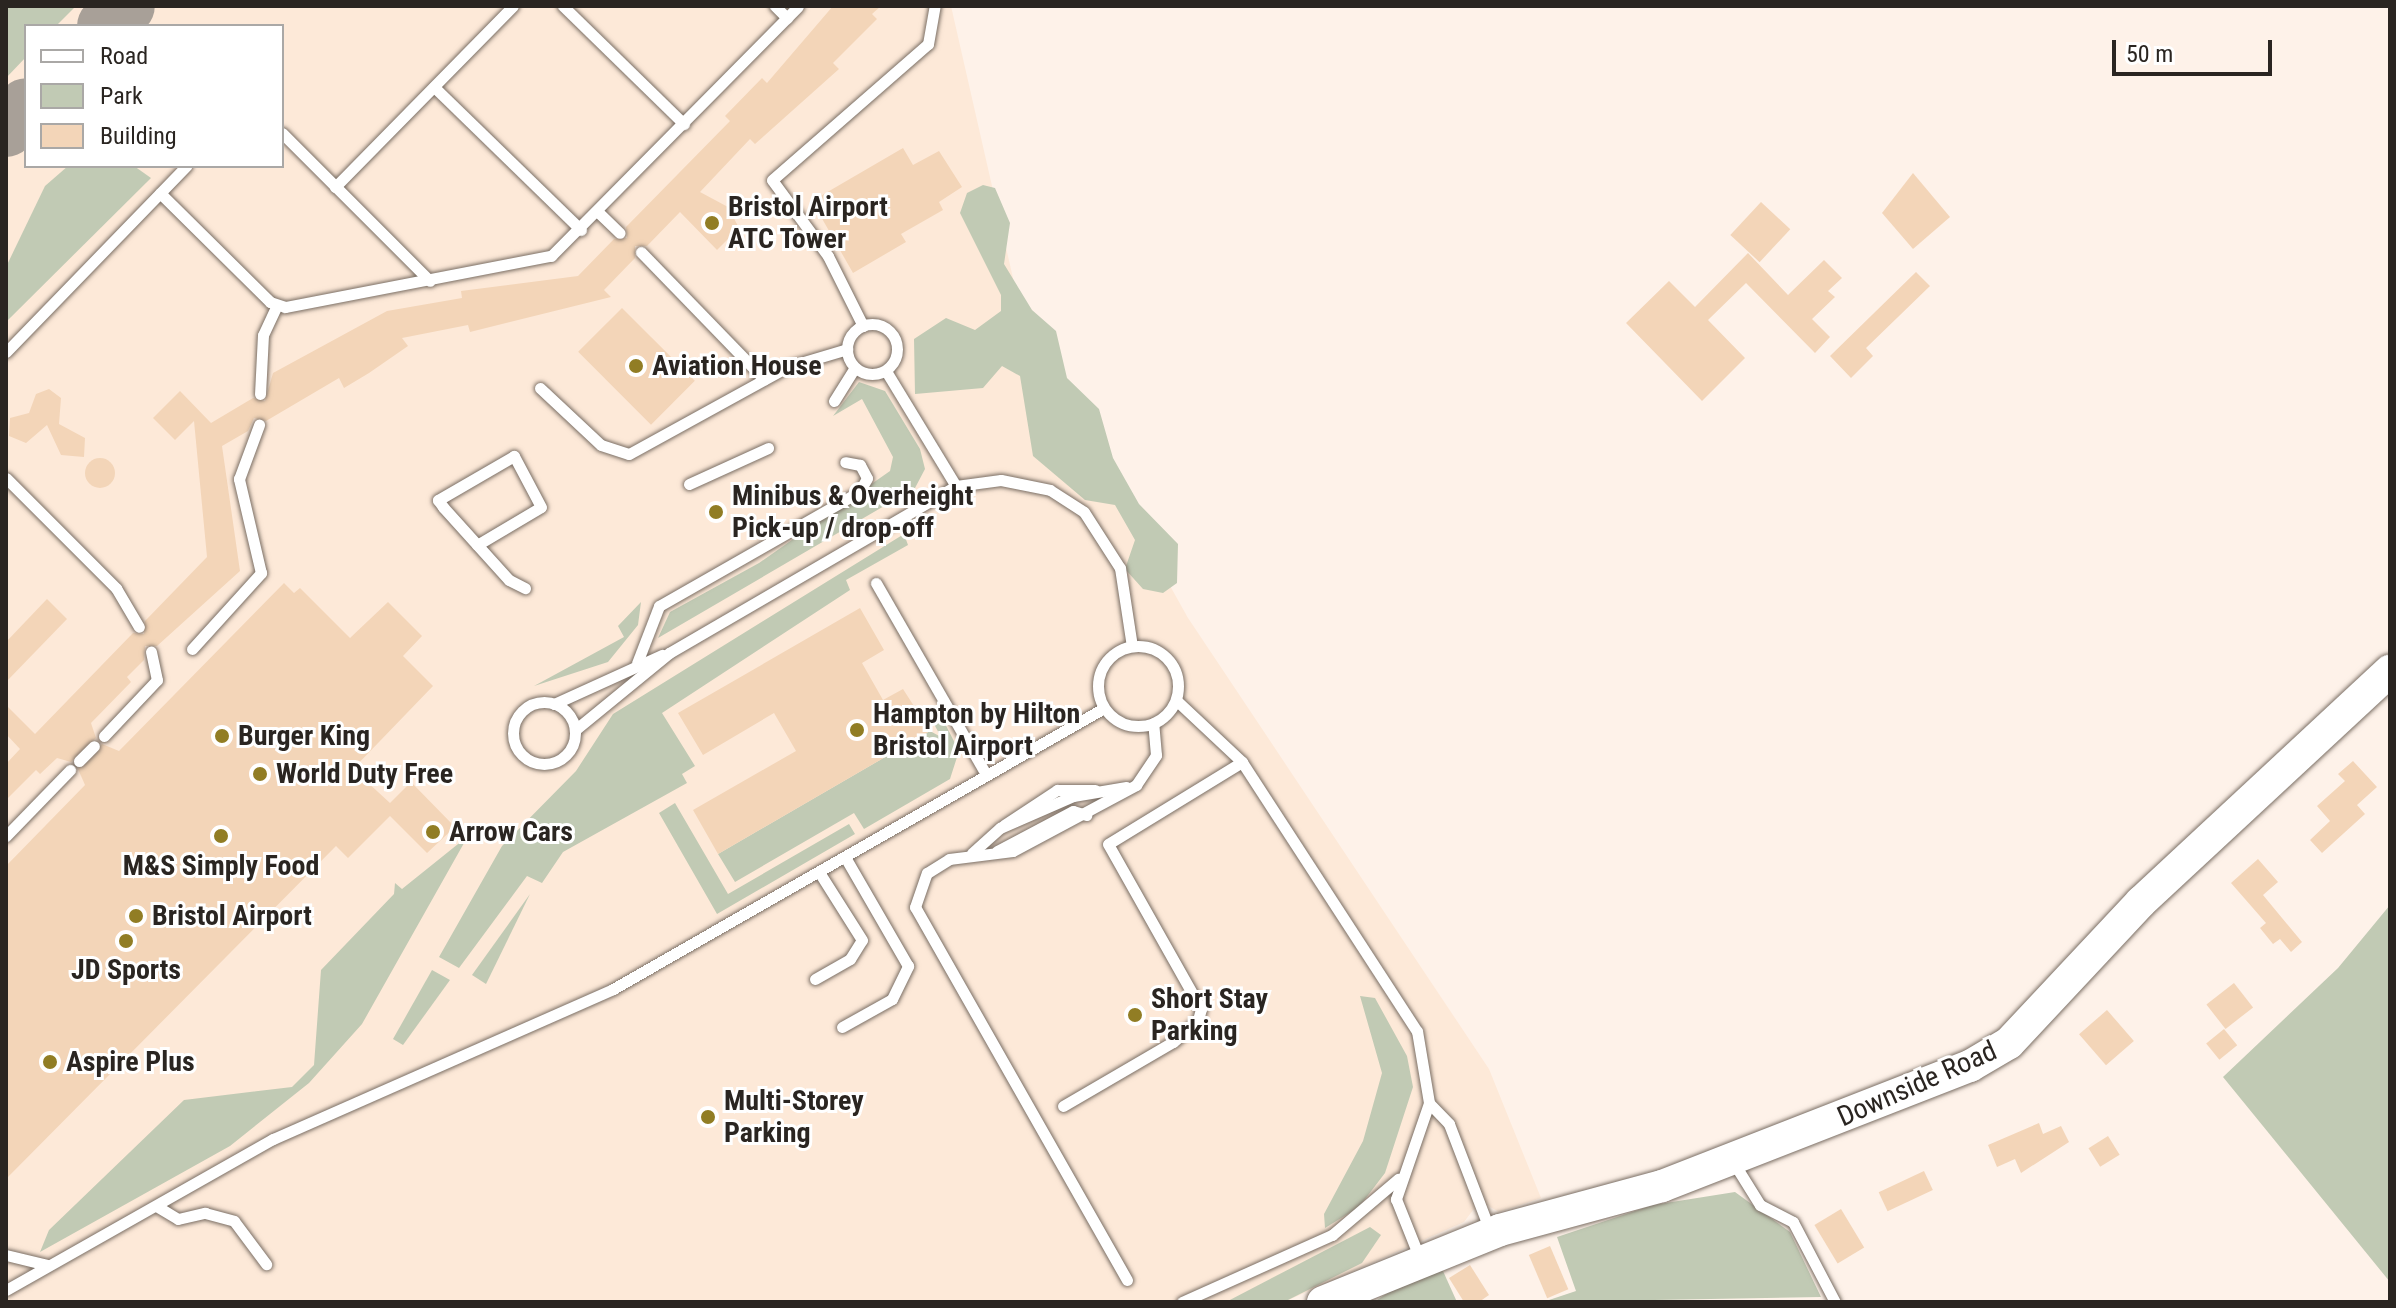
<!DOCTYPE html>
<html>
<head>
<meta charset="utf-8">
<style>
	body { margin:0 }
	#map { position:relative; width:2396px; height:1308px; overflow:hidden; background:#fef2e9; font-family:"Roboto Condensed",sans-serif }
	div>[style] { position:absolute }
	.built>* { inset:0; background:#fde9d8 }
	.green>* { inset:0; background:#c1cab4 }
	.taxiway>* { height:58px; margin:-29px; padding:0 29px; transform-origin:29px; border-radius:29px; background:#a8a098 }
	.building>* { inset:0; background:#f3d5b8; transform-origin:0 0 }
	.round { border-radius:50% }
	.roads { filter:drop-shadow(0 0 2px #7a6e64) drop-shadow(0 0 2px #7a6e64) }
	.lane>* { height:11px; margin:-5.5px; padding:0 5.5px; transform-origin:5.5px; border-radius:5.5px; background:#fff }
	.lane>.ring { margin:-5.5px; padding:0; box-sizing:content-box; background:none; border:11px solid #fff; border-radius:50% }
	.secondary>* { height:32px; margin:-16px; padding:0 16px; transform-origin:16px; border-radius:16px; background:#fff }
	.dots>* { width:22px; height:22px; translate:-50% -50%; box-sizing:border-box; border:4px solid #fff; border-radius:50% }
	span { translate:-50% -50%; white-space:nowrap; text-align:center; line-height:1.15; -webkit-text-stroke:6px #fff; paint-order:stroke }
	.poi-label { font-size:28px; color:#2a2521; font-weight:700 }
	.left { translate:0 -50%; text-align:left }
	.street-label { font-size:28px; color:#2a2521 }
	.frame { position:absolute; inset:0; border:8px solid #2a2521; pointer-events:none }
	.legend { position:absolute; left:24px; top:24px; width:260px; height:144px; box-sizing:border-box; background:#fff; border:2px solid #aaa8a6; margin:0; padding:10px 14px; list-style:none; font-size:24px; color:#2a2521 }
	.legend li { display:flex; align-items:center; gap:16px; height:40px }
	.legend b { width:40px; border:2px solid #aaa8a6 }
	.scale { position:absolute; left:2112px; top:40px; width:160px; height:36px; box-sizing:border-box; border:4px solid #2a2521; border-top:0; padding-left:10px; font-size:24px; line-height:28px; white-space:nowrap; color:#2a2521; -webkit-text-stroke:6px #fff; paint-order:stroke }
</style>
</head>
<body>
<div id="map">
	<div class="built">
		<div style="clip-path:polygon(evenodd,6px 6px,951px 6px,1023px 322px,1188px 618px,1489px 1069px,1541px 1198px,1499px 1212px,1487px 1205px,1473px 1210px,1464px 1222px,1284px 1302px,6px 1302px,6px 6px,26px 26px,282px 26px,282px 166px,26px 166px,26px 26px)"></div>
	</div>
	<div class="green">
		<div style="clip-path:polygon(6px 6px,76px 6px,56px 26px,26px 26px,26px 57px,6px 78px)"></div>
		<div style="clip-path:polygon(68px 166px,134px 166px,151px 178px,6px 322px,6px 267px,45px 186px)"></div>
		<div style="clip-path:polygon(983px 185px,995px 188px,1010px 223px,1004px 264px,1032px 310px,1056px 331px,1067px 378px,1099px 409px,1113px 458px,1139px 504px,1178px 544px,1177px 583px,1163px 593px,1143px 589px,1125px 569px,1135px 540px,1115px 505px,1085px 500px,1033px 456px,1020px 376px,1002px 366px,983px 388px,915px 394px,914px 339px,946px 318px,975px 330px,1001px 311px,1001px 295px,960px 213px,967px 193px)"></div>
		<div style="clip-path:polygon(859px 382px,885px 391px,920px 449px,925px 469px,915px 488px,658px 638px,670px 612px,759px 563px,890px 471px,893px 457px,862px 399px,833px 416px)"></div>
		<div style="clip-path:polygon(904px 534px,908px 545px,846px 580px,850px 590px,662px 713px,695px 766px,682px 774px,687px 783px,563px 852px,542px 883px,527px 876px,459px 968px,439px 957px,502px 846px,576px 771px,613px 714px)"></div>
		<div style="clip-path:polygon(641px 602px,638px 625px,608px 662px,534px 686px,624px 637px,618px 626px)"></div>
		<div style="clip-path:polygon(937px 708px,959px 751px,950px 779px,864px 829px,854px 813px,735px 882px,718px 854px,930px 731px,941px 737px,928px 713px)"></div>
		<div style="clip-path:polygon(675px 803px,728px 894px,849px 824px,855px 834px,717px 914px,659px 813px)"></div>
		<div style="clip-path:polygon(468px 836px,362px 1024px,309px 1083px,230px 1146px,40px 1252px,49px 1230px,184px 1100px,292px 1087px,314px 1065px,321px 970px,394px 894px,395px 883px,402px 889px)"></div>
		<div style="clip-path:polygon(530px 894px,486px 984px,472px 975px)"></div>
		<div style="clip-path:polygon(2390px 905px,2390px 1282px,2223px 1077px,2338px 968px)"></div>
		<div style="clip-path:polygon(432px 970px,450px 980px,403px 1045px,393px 1039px)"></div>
		<div style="clip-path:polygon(1360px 996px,1375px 998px,1407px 1056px,1413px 1087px,1385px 1173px,1359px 1207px,1325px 1228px,1324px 1214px,1363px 1141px,1382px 1073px)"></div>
		<div style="clip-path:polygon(1735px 1192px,1790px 1232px,1821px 1297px,1543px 1302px,1576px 1291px,1557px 1237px,1653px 1205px)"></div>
		<div style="clip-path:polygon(1370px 1227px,1381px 1235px,1362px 1263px,1284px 1302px,1226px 1302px)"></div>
		<div style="clip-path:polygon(1438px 1260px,1457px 1302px,1374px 1302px)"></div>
	</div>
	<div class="taxiway">
		<div style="left:106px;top:26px;width:28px;rotate:-45deg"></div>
		<div style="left:6px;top:128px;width:29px;rotate:-46deg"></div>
	</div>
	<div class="building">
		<div style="clip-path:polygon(833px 6px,881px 6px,872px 14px,877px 19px,833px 63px,839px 69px,755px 144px,750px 139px,700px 192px,728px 207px,739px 228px,717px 250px,680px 212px,647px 246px,635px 246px,635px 258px,604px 290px,611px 297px,470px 332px,468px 325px,402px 338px,408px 346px,369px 373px,344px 388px,339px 378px,266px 421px,254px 418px,248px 431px,222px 446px,240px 571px,157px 646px,145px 646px,144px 660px,127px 677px,131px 682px,91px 723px,96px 738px,71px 762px,57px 758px,40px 774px,36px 770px,6px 800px,6px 764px,20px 749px,6px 734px,6px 705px,35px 734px,133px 633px,144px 634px,145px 621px,207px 557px,194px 421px,175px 440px,153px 418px,180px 391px,211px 423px,253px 398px,265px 401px,273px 373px,387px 311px,462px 298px,461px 291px,578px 276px,614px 239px,627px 238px,626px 227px,730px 121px,725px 116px,762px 78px,767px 83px)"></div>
		<div style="clip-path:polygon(903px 148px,913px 165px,939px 151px,962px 187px,939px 202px,943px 210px,901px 234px,906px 242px,853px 273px,812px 201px)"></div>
		<div style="clip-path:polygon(1913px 173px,1950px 217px,1913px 249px,1882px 213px)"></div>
		<div style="left:1761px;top:202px;width:40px;height:45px;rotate:43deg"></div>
		<div style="clip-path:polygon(1748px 253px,1788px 295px,1824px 260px,1842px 278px,1828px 291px,1835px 297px,1812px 319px,1830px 337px,1815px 353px,1746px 283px,1708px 320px,1745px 358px,1702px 401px,1626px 323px,1669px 281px,1695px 307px)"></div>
		<div style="clip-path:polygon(1916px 272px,1930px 286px,1866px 348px,1873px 356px,1851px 378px,1830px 356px)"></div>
		<div style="left:622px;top:308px;width:103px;height:62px;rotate:45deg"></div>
		<div style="clip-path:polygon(49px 389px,61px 398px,59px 424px,85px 438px,84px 457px,61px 455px,47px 425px,26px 443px,9px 436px,10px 418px,29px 413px,36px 394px)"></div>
		<div class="round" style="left:85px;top:458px;width:30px;height:30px"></div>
		<div style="clip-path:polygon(284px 583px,294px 593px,300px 588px,350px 638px,388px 602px,422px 636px,403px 656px,433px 686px,353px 769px,390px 803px,411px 782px,455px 827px,427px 853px,390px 816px,348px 858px,336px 846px,6px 1179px,6px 866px,85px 785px,78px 769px,102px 744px,119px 751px)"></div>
		<div style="clip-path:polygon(47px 599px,67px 619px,6px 682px,6px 642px)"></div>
		<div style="clip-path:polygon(860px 608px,884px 650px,862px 663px,883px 700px,903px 689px,930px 731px,718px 854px,693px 810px,796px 751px,774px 713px,703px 755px,678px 713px)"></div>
		<div style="clip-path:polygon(2353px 761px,2377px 787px,2357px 805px,2365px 814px,2322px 853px,2310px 840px,2330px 821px,2317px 806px,2345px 781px,2338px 774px)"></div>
		<div style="clip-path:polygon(2258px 859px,2278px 882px,2263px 895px,2302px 942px,2291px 952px,2280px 939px,2273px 944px,2260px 928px,2266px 923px,2231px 883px)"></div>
		<div style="left:2234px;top:983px;width:31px;height:35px;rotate:52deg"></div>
		<div style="left:2107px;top:1010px;width:41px;height:37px;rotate:49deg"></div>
		<div style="left:2224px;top:1029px;width:21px;height:23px;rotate:51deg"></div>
		<div style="clip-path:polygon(2039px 1123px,2043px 1134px,2061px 1126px,2069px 1142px,2021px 1173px,2015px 1159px,1997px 1167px,1988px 1145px)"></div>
		<div style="left:2108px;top:1136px;width:22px;height:23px;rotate:58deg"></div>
		<div style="left:1924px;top:1171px;width:21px;height:50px;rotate:65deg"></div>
		<div style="left:1841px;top:1209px;width:45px;height:31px;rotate:59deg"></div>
		<div style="left:1550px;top:1246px;width:47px;height:23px;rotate:67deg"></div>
		<div style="clip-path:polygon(1470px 1265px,1489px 1295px,1479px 1302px,1464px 1302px,1449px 1278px)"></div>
	</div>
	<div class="roads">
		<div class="lane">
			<div style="left:563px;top:6px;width:169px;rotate:44.3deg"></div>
			<div style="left:775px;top:6px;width:17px;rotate:45deg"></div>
			<div style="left:434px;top:87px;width:205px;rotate:44.2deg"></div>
			<div style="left:282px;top:133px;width:209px;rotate:45deg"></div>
			<div style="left:335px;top:187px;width:254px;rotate:-45.5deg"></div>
			<div style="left:160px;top:193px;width:155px;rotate:44.7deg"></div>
			<div style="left:270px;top:302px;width:16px;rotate:18deg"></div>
			<div style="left:285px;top:307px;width:271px;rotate:-10.9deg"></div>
			<div style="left:551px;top:256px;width:351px;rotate:-45.3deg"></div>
			<div style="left:598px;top:212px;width:30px;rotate:44deg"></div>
			<div style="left:641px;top:252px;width:177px;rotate:45.9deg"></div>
			<div class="ring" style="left:847px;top:324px;width:39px;height:39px"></div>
			<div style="left:863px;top:326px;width:78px;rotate:-116.6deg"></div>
			<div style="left:828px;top:256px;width:94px;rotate:-126.4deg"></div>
			<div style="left:772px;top:180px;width:207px;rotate:-41.1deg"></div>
			<div style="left:928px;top:44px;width:39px;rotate:-80deg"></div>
			<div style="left:6px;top:352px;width:259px;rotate:-45.9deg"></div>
			<div style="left:886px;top:371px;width:135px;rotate:58.7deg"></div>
			<div style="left:540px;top:388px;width:83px;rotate:43.1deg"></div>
			<div style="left:601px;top:445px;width:29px;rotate:18deg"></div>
			<div style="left:629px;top:454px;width:180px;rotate:-28.8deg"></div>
			<div style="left:787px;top:367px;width:63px;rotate:-16.7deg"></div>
			<div style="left:260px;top:394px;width:59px;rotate:-87.1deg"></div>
			<div style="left:263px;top:335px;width:33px;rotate:-65deg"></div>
			<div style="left:834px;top:401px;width:39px;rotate:-58deg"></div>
			<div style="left:6px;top:478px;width:156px;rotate:45deg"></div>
			<div style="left:116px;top:588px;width:45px;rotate:59.5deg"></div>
			<div style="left:689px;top:484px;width:87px;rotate:-24.5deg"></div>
			<div style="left:477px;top:545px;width:74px;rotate:-30.7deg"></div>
			<div style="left:541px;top:507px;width:58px;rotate:-117.9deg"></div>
			<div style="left:514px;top:456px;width:88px;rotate:149.9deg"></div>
			<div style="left:438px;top:500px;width:9px;rotate:54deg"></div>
			<div style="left:443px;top:507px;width:98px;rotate:47.9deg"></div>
			<div style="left:509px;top:580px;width:18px;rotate:27deg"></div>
			<div style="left:876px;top:583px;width:220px;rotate:60.1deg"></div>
			<div class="ring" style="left:1098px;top:646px;width:69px;height:69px"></div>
			<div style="left:192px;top:649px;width:103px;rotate:-47.8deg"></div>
			<div style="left:261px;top:573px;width:97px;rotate:-103.2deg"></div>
			<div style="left:239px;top:479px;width:58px;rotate:-69.7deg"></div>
			<div style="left:637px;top:663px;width:61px;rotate:-68.9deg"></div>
			<div style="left:659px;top:606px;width:230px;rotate:-29.7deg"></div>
			<div style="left:859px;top:492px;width:16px;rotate:-60deg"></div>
			<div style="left:867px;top:478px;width:15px;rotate:-118deg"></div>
			<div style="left:860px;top:465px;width:15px;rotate:-169deg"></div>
			<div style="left:1176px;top:700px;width:91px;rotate:43.2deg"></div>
			<div style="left:1242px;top:762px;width:321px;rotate:57deg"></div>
			<div style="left:1417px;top:1031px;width:73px;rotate:80.5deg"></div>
			<div style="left:1429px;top:1103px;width:102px;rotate:109deg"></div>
			<div style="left:1396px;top:1199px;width:65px;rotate:68.2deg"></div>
			<div class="ring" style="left:513px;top:702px;width:51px;height:51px"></div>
			<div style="left:554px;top:704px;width:119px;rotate:-24.4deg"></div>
			<div style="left:575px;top:730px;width:122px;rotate:-39.3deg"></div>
			<div style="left:669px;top:653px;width:332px;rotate:-30.2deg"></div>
			<div style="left:956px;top:486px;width:45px;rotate:-7.6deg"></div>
			<div style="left:1001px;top:480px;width:50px;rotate:11.5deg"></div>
			<div style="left:1050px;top:490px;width:40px;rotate:32.9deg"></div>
			<div style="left:1084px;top:512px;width:67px;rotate:57.3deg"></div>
			<div style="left:1120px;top:568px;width:79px;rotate:81.3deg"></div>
			<div style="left:104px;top:736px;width:77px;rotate:-46.6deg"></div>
			<div style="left:157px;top:680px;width:29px;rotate:-102deg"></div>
			<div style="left:79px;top:761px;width:21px;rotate:-45deg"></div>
			<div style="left:1004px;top:825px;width:64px;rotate:-33.4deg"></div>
			<div style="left:1057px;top:790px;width:38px"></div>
			<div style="left:6px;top:836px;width:92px;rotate:-45.9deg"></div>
			<div style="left:997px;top:851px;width:86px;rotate:-27.8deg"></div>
			<div style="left:1073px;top:811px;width:14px;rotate:17deg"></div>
			<div style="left:972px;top:853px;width:38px;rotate:-42deg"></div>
			<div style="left:1000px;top:828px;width:80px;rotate:-23.7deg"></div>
			<div style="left:1073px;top:796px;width:54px;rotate:-9.6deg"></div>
			<div style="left:815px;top:979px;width:40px;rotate:-29.7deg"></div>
			<div style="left:850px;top:959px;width:22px;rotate:-58deg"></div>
			<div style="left:862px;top:940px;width:80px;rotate:-122.3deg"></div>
			<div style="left:842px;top:1027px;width:57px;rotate:-29.2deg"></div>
			<div style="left:892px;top:999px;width:37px;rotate:-64deg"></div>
			<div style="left:908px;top:966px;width:126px;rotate:-120deg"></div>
			<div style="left:1429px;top:1103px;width:29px;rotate:46deg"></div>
			<div style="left:1449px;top:1124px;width:115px;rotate:69deg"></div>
			<div style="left:1063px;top:1106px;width:127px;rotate:-30.2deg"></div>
			<div style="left:1173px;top:1042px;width:33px;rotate:-41deg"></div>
			<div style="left:1198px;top:1020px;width:11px;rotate:-75deg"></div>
			<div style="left:1201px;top:1009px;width:189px;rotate:-119.4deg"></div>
			<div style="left:1108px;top:844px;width:157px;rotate:-31.5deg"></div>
			<div style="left:1732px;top:1160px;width:53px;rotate:58.1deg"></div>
			<div style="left:1760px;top:1205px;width:37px;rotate:27deg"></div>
			<div style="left:1793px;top:1222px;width:90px;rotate:62.3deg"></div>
			<div style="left:158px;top:1207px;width:23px;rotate:31deg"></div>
			<div style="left:178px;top:1219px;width:28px;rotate:-13deg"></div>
			<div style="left:205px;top:1213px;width:30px;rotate:15deg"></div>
			<div style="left:234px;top:1221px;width:54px;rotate:53.3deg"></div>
			<div style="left:6px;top:1255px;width:42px;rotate:13.7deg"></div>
			<div style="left:1127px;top:1280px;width:429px;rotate:-119.6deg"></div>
			<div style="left:915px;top:907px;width:36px;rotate:-71deg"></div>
			<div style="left:927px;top:873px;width:26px;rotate:-32deg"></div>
			<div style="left:949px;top:859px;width:64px;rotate:-7.1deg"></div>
			<div style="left:1013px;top:851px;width:140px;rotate:-28.2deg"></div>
			<div style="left:1136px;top:785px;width:36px;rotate:-56deg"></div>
			<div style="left:1156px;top:755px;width:32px;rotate:-95deg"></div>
			<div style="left:6px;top:1290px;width:307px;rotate:-29.5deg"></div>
			<div style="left:273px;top:1139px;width:372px;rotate:-23.8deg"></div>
			<div style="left:613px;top:989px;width:566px;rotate:-29.78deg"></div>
			<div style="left:1182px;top:1302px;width:164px;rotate:-24.1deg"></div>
			<div style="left:1332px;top:1235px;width:87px;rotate:-40.3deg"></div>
		</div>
		<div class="secondary">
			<div style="left:1323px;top:1302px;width:191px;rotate:-22.1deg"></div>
			<div style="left:1500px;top:1230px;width:168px;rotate:-15.2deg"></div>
			<div style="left:1662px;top:1186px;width:331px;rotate:-21.3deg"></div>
			<div style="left:1970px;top:1066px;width:45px;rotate:-30.5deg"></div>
			<div style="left:2009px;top:1043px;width:193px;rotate:-46.9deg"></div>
			<div style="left:2141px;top:902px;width:340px;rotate:-42.9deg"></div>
		</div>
	</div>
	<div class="dots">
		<div style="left:712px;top:223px;background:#917d24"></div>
		<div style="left:636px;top:366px;background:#917d24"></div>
		<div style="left:716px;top:512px;background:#917d24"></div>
		<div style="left:857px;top:730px;background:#917d24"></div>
		<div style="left:222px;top:736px;background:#917d24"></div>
		<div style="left:260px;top:774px;background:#917d24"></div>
		<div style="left:433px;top:832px;background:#917d24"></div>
		<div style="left:221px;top:836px;background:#917d24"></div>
		<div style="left:136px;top:916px;background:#917d24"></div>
		<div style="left:126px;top:941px;background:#917d24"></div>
		<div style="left:1135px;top:1015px;background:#917d24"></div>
		<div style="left:50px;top:1062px;background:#917d24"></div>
		<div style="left:708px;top:1117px;background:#917d24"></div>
	</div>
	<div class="poi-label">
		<span class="left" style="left:728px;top:223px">Bristol Airport<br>ATC Tower</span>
		<span class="left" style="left:652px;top:366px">Aviation House</span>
		<span class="left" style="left:732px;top:512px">Minibus &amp; Overheight<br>Pick-up / drop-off</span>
		<span class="left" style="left:873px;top:730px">Hampton by Hilton<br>Bristol Airport</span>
		<span class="left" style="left:238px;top:736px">Burger King</span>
		<span class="left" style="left:276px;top:774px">World Duty Free</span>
		<span class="left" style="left:449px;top:832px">Arrow Cars</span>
		<span style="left:221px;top:866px">M&amp;S Simply Food</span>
		<span class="left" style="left:152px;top:916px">Bristol Airport</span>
		<span style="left:126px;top:970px">JD Sports</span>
		<span class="left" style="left:1151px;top:1015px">Short Stay<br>Parking</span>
		<span class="left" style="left:66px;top:1062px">Aspire Plus</span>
		<span class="left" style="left:724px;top:1117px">Multi-Storey<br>Parking</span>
	</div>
	<div class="street-label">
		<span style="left:1917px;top:1084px;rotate:-24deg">Downside Road</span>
	</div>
	<div class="frame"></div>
	<ul class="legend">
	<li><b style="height:10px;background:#fff"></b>Road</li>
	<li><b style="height:22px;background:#c1cab4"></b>Park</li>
	<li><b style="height:22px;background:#f3d5b8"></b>Building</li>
	</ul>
	<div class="scale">50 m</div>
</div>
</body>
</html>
